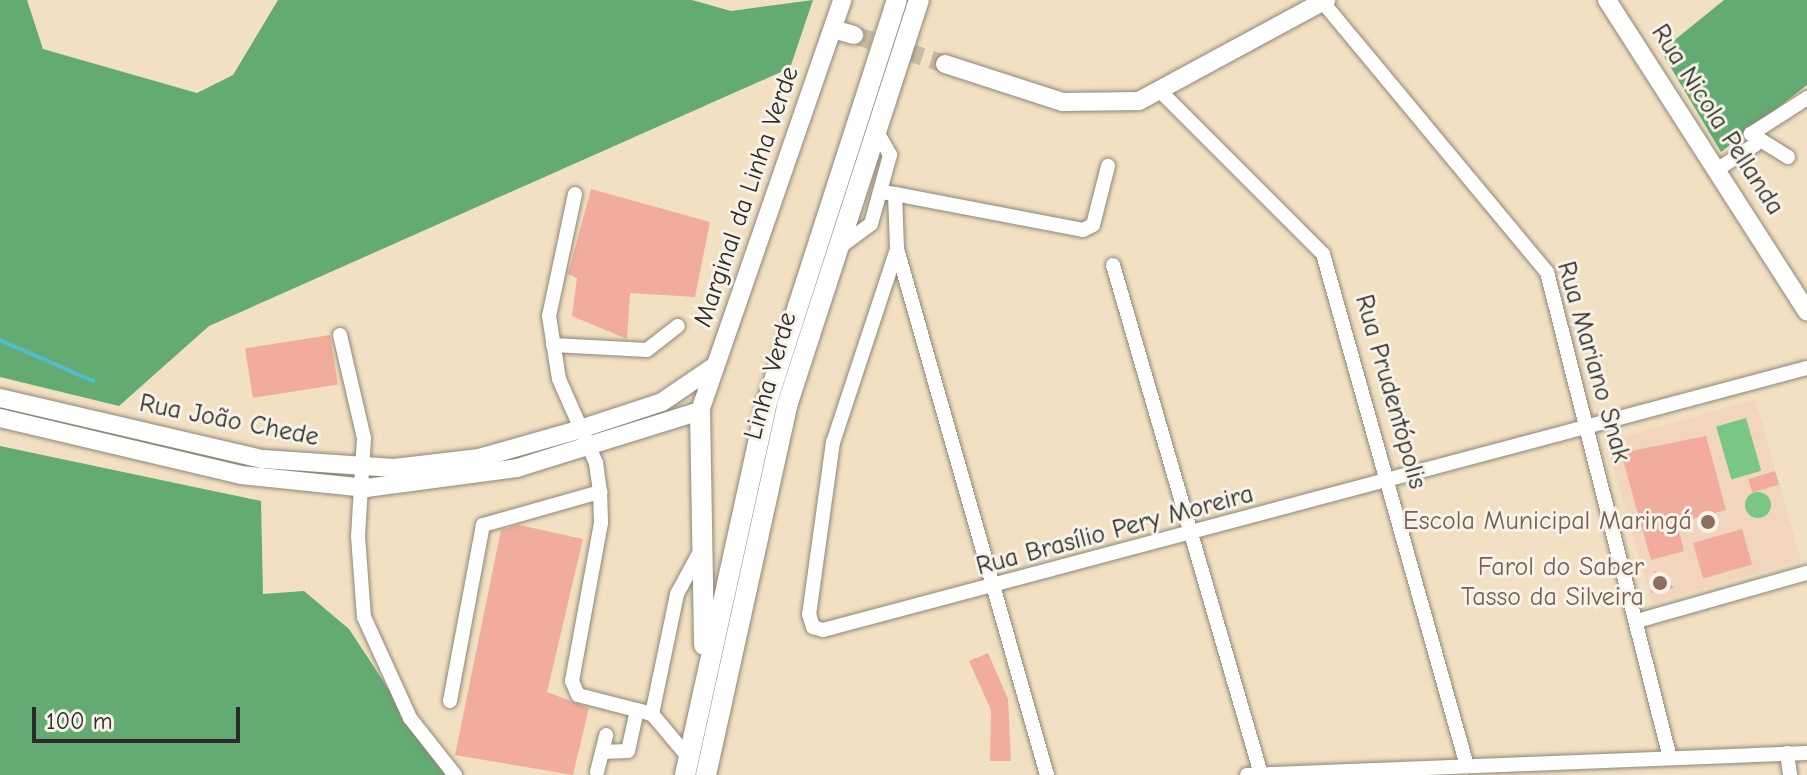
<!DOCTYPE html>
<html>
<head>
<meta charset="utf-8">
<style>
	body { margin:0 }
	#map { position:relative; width:1807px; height:775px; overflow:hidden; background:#f2e0c3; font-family:"Comic Neue",sans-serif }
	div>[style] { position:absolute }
	.built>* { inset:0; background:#f1d5bd; transform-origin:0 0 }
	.green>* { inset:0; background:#7ac685; transform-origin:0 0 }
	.round { border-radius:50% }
	.forest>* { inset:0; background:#63ab72 }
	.stream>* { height:4px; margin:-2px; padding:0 2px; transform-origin:2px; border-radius:2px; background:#50bdcb }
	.building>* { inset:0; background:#f1ac9d; transform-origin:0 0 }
	.major-tunnel>* { height:18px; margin-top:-9px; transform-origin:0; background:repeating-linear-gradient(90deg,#cabca5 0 18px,transparent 0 27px) }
	.roads { filter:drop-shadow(0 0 2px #8e8677) drop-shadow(0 0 2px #8e8677) }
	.minor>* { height:14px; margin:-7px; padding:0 7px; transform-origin:7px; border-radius:7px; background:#fff }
	.major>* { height:18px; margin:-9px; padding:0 9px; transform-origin:9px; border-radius:9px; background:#fff }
	.highway>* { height:20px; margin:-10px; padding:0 10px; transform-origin:10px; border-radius:10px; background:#fff }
	.dots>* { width:22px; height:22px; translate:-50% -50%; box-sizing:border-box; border:4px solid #f7f3e8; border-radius:50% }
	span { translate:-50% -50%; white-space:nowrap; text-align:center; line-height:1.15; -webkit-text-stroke:6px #f7f3e8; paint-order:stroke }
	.street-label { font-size:26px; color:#2b2b2b }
	.education-label { font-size:26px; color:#785e54 }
	.right { translate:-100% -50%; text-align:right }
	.scale { position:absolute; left:32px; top:707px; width:208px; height:36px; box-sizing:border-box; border:4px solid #2b2b2b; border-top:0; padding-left:10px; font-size:24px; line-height:28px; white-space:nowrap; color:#2b2b2b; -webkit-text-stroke:6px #f7f3e8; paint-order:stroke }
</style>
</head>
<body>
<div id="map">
	<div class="built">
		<div style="left:1755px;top:399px;width:168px;height:155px;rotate:74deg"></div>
	</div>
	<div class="green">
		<div style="left:1746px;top:418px;width:55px;height:31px;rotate:74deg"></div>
		<div class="round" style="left:1745px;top:492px;width:26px;height:26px"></div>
	</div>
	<div class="forest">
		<div style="clip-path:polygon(0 0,27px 0,43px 49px,197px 93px,233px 75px,278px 0,692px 0,731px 11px,813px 0,790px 68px,209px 326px,119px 406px,0 377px)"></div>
		<div style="clip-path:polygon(1724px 0,1807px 0,1807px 85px,1721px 152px,1661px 51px)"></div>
		<div style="clip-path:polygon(0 446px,261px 501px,263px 594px,304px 591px,349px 629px,445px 775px,0 775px)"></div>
	</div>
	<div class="stream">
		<div style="left:0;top:340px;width:102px;rotate:23.8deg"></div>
	</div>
	<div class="building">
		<div style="clip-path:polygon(591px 189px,710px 222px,695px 297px,630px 293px,627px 339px,572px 316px,577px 278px,568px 274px)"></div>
		<div style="left:330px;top:335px;width:50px;height:86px;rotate:81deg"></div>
		<div style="clip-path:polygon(1706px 436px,1726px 510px,1677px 523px,1684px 551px,1651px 560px,1621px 453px)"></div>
		<div style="left:1775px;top:471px;width:14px;height:28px;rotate:73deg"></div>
		<div style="clip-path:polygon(519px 525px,583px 539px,547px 692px,589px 708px,573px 775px,455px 755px,501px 530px)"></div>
		<div style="left:1742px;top:529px;width:37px;height:51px;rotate:74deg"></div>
		<div style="clip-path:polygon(1655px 571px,1665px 577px,1674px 588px,1651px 593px)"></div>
		<div style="clip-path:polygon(988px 653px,1008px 699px,1011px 761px,990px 761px,991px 710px,969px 661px)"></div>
	</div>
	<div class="major-tunnel">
		<div style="left:854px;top:35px;width:96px;rotate:17.7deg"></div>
	</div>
	<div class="roads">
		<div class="minor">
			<div style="left:1321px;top:0;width:354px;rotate:50.3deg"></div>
			<div style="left:1547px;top:272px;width:501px;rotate:75.8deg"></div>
			<div style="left:1161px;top:92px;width:229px;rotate:45deg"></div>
			<div style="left:1323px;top:254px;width:532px;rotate:74.29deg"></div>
			<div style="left:1788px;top:157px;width:44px;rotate:-148.1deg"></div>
			<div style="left:1751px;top:134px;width:67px;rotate:-32.7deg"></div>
			<div style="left:1718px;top:169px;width:45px;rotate:-33.3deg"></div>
			<div style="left:881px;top:192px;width:14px;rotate:8deg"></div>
			<div style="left:895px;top:194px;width:55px;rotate:87.9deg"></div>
			<div style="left:897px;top:249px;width:547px;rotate:74.08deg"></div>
			<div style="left:575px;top:194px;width:125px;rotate:102deg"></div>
			<div style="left:549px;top:316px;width:64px;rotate:81deg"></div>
			<div style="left:559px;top:379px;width:92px;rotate:66.2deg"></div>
			<div style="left:596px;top:463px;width:29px;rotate:82deg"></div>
			<div style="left:600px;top:492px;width:31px;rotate:88deg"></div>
			<div style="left:601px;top:523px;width:161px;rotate:100.4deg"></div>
			<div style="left:572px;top:681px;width:15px;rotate:67deg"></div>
			<div style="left:578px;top:695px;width:76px;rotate:14.4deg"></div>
			<div style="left:652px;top:714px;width:123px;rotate:-78.2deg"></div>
			<div style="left:677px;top:594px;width:52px;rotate:-61.5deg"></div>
			<div style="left:895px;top:194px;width:191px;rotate:10.8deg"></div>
			<div style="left:1083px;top:230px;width:11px;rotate:-27deg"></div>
			<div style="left:1093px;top:225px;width:61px;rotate:-75.7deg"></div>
			<div style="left:837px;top:249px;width:42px;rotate:-36.3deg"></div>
			<div style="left:871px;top:224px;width:72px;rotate:-74.6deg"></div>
			<div style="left:890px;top:155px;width:29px;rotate:-119deg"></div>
			<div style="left:897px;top:249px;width:203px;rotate:108.3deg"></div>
			<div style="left:833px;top:442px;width:174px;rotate:97.9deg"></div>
			<div style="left:809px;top:614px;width:14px;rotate:73deg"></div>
			<div style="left:813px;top:627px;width:10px;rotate:17deg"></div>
			<div style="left:823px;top:630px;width:1018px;rotate:-14.91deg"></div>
			<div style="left:1113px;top:265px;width:530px;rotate:73.79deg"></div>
			<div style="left:340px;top:335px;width:106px;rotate:76.9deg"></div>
			<div style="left:364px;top:438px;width:98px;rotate:93.5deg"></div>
			<div style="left:358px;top:536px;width:81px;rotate:85.8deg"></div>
			<div style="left:364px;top:617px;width:111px;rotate:65.5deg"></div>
			<div style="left:410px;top:718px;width:73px;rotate:51.7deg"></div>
			<div style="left:553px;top:345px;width:94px;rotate:3deg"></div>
			<div style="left:647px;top:350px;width:39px;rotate:-38deg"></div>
			<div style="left:1637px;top:621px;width:177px;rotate:-15.8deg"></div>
			<div style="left:450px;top:701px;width:179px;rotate:-79.4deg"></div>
			<div style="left:483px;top:525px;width:122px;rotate:-15.8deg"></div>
			<div style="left:652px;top:714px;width:57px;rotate:49.9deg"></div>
			<div style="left:602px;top:752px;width:26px;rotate:-2deg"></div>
			<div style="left:628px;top:751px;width:42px;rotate:-77.6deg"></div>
			<div style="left:1787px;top:753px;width:22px;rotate:82deg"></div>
			<div style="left:597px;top:772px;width:38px;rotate:-76deg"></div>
			<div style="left:1247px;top:775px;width:560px;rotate:-2.25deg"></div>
		</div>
		<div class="major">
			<div style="left:1607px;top:0;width:370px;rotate:57.3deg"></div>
			<div style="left:833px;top:29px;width:22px;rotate:16deg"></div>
			<div style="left:945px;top:64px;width:124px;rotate:17.9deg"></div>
			<div style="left:1063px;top:102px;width:76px;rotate:-0.8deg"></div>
			<div style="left:1139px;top:101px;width:213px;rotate:-28.4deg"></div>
			<div style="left:0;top:398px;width:270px;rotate:13.1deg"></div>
			<div style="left:263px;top:459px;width:131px;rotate:3.9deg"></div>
			<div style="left:394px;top:468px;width:86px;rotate:-6.7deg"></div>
			<div style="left:479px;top:458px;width:102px;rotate:-15.9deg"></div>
			<div style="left:577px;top:430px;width:89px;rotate:-18.2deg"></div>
			<div style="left:662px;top:402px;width:64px;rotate:-34.2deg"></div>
			<div style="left:0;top:418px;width:248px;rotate:13.3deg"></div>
			<div style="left:241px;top:475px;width:126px;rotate:5.9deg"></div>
			<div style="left:366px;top:488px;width:152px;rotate:-7.5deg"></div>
			<div style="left:517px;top:468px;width:192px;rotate:-17.3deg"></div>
			<div style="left:700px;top:411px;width:435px;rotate:-70.9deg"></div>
		</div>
		<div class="highway">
			<div style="left:700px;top:411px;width:234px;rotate:89deg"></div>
			<div style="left:685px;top:775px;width:385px;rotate:-77.6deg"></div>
			<div style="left:768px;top:399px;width:419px;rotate:-72.1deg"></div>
			<div style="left:706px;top:775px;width:378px;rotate:-77.6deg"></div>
			<div style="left:787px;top:406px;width:427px;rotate:-72deg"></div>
		</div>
	</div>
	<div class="dots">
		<div style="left:1708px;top:522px;background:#8d6e63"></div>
		<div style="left:1660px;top:583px;background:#8d6e63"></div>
	</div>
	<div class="street-label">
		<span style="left:1717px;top:120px;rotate:57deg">Rua Nicola Pellanda</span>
		<span style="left:747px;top:197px;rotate:-71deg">Marginal da Linha Verde</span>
		<span style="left:1593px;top:362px;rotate:74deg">Rua Mariano Snak</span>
		<span style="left:771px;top:376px;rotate:-74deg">Linha Verde</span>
		<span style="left:1390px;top:392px;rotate:74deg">Rua Prudentópolis</span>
		<span style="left:229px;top:421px;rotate:11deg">Rua João Chede</span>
		<span style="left:1115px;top:531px;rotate:-15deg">Rua Brasílio Pery Moreira</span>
	</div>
	<div class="education-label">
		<span class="right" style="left:1692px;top:522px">Escola Municipal Maringá</span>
		<span class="right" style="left:1644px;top:583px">Farol do Saber<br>Tasso da Silveira</span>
	</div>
	<div class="scale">100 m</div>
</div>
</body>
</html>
